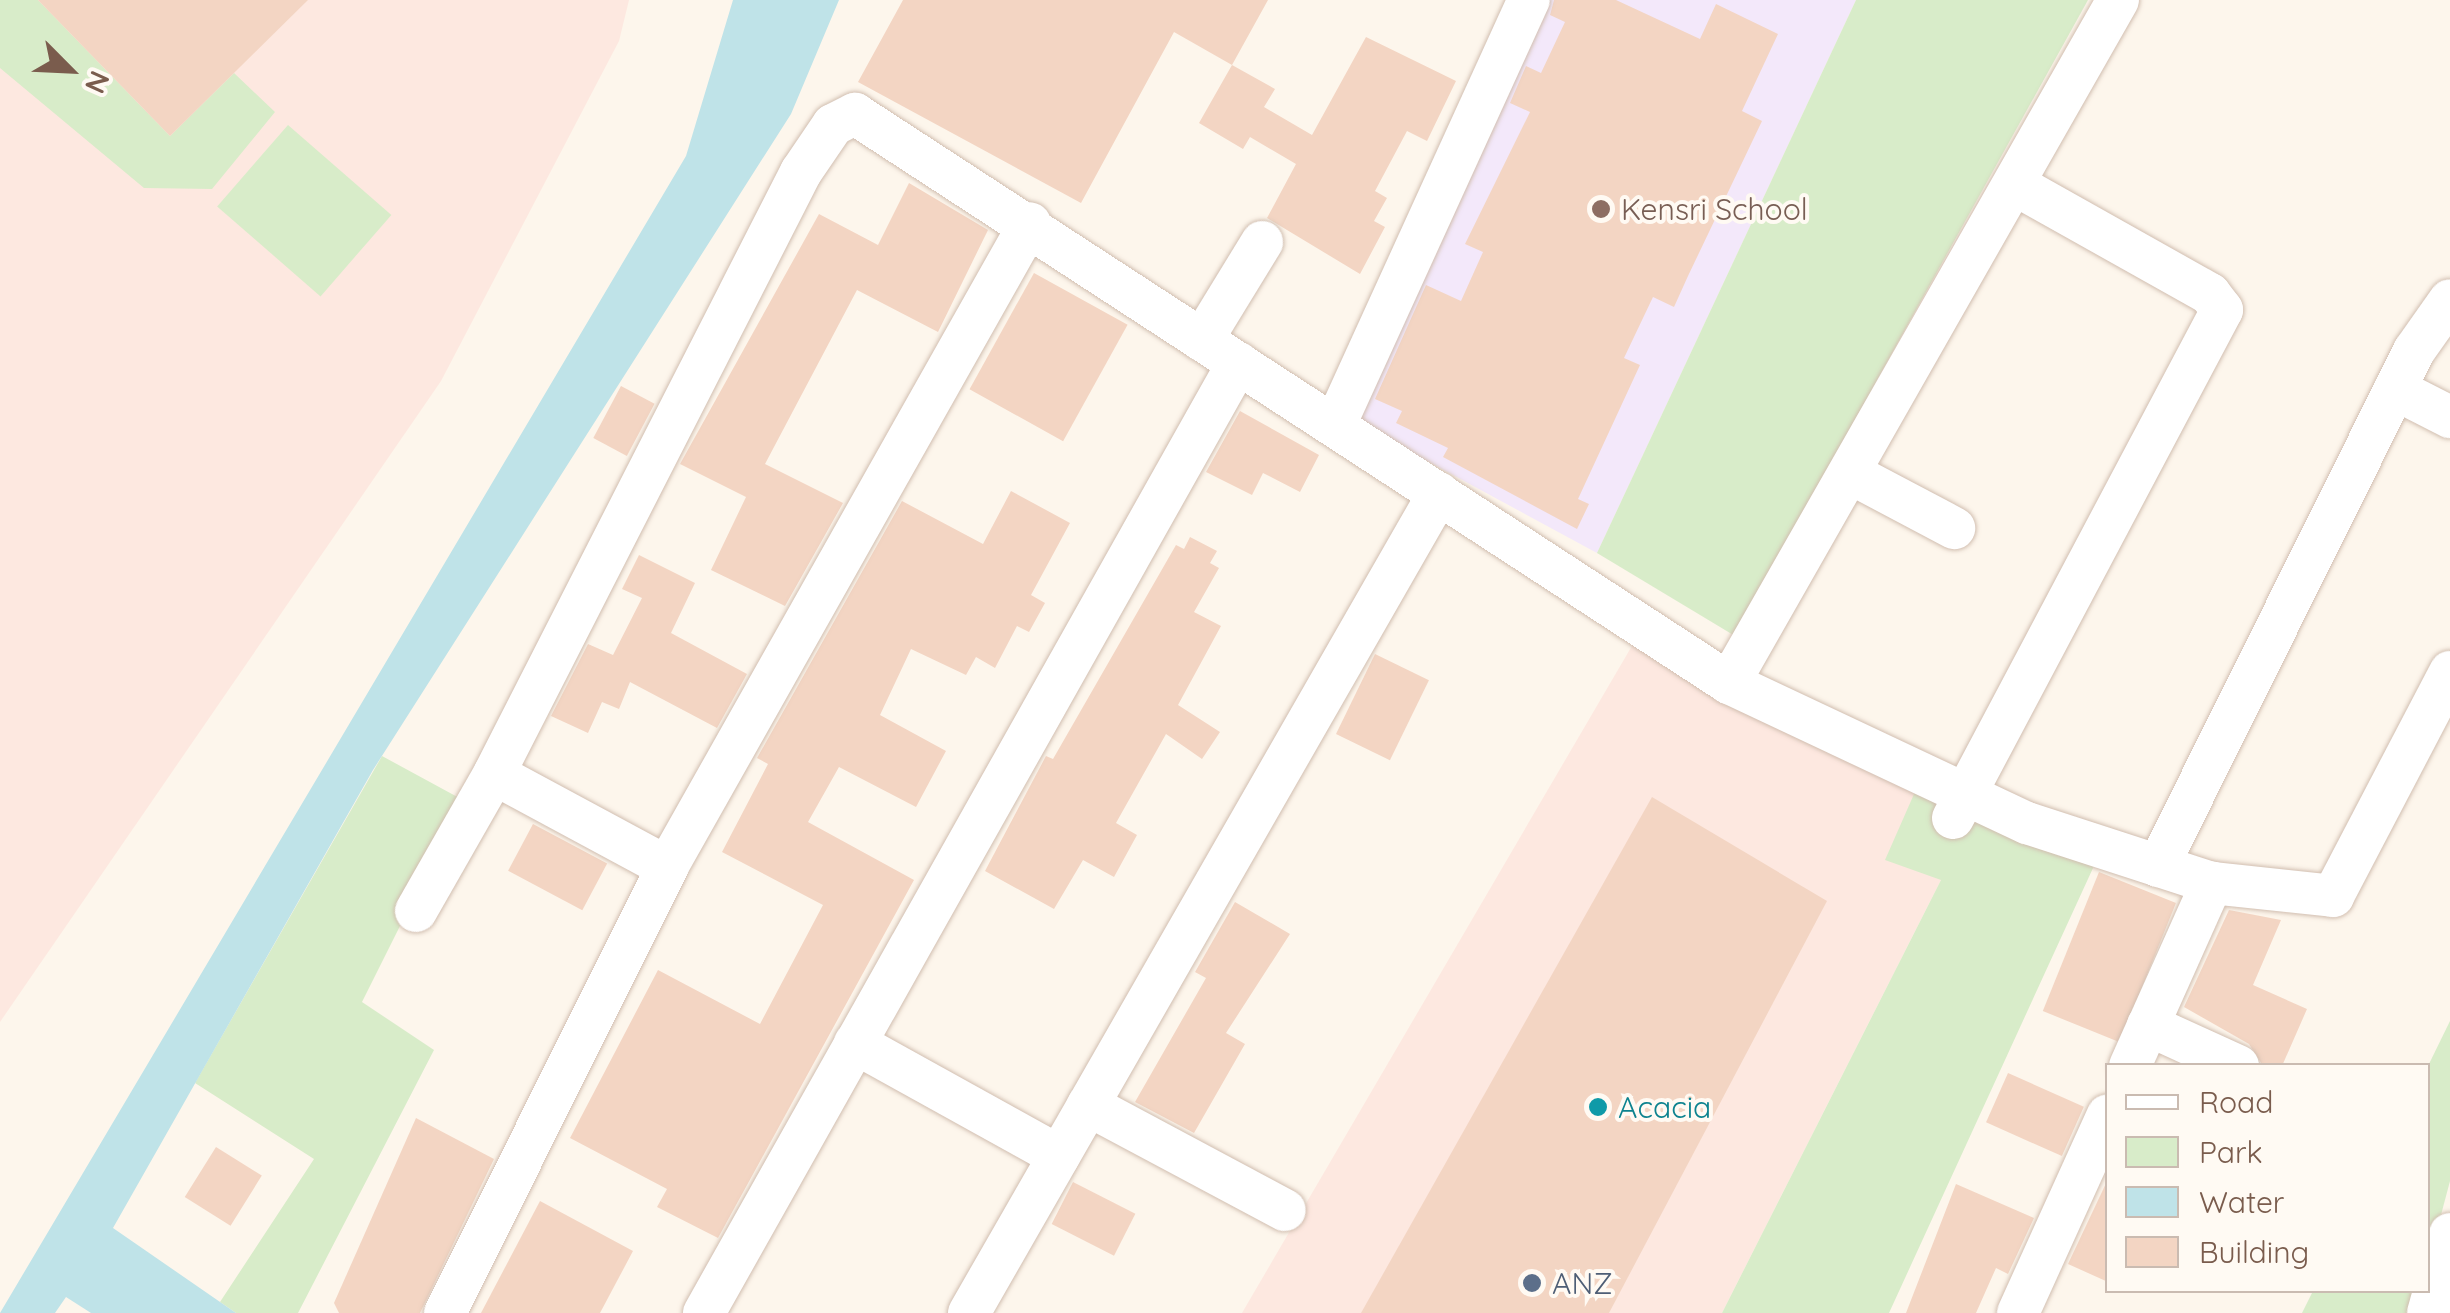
<!DOCTYPE html>
<html>
<head>
<meta charset="utf-8">
<style>
	body { margin:0 }
	#map { position:relative; width:2450px; height:1313px; overflow:hidden; background:#fdf6ec; font-family:Quicksand,sans-serif }
	div>[style] { position:absolute }
	.commercial>* { inset:0; background:#fde8e0 }
	.education>* { inset:0; background:#f3e8fa }
	.green>* { inset:0; background:#d8ecc9; transform-origin:0 0 }
	.water>* { inset:0; background:#bfe3e8 }
	.building>* { inset:0; background:#f3d5c3; transform-origin:0 0 }
	.roads { filter:drop-shadow(0 0 2px #d1beb0) drop-shadow(0 0 2px #d1beb0) }
	.street>* { height:42px; margin:-21px; padding:0 21px; transform-origin:21px; border-radius:21px; background:#fff }
	.dots>* { width:28px; height:28px; translate:-50% -50%; box-sizing:border-box; border:5px solid #fffaf3; border-radius:50% }
	span { translate:-50% -50%; white-space:nowrap; text-align:center; line-height:1.15; -webkit-text-stroke:8px #fffaf3; paint-order:stroke }
	.education-label { font-size:30px; color:#785e54 }
	.left { translate:0 -50%; text-align:left }
	.culture-label { font-size:30px; color:#0d838f }
	.service-label { font-size:30px; color:#4e5e75 }
	.legend { position:absolute; left:2105px; top:1063px; width:325px; height:230px; box-sizing:border-box; background:#fffaf3; border:2px solid #cabbb1; margin:0; padding:12px 18px; list-style:none; font-size:30px; color:#7a5c4d }
	.legend li { display:flex; align-items:center; gap:20px; height:50px }
	.legend b { width:50px; border:2px solid #cabbb1 }
	.north { position:absolute; left:20px; top:20px; width:100px; height:100px; -webkit-text-stroke:8px #fffaf3; paint-order:stroke; rotate:114deg; font-size:28px; font-weight:700; line-height:40px; text-align:center; color:#7a5c4d }
	.north::after { content:''; display:block; margin:auto; width:35px; height:45px; background:#7a5c4d; clip-path:polygon(50% 0,100% 100%,50% 72%,0 100%) }
</style>
</head>
<body>
<div id="map">
	<div class="commercial">
		<div style="clip-path:polygon(0 0,629px 0,619px 41px,441px 381px,0 1022px)"></div>
		<div style="clip-path:polygon(1636px 639px,1918px 785px,1941px 880px,1722px 1313px,1242px 1313px)"></div>
	</div>
	<div class="education">
		<div style="clip-path:polygon(1542px 0,1856px 0,1597px 553px,1346px 417px)"></div>
	</div>
	<div class="green">
		<div style="clip-path:polygon(0 0,38px 0,170px 136px,234px 73px,275px 112px,212px 189px,144px 188px,0 68px)"></div>
		<div style="clip-path:polygon(1856px 0,2088px 0,1735px 636px,1597px 553px)"></div>
		<div style="left:288px;top:125px;width:137px;height:108px;rotate:41deg"></div>
		<div style="clip-path:polygon(382px 756px,463px 800px,362px 1002px,434px 1050px,298px 1313px,236px 1313px,220px 1302px,314px 1159px,195px 1083px)"></div>
		<div style="clip-path:polygon(1918px 785px,2099px 855px,1889px 1313px,1722px 1313px,1941px 880px,1885px 860px)"></div>
		<div style="clip-path:polygon(2450px 1021px,2450px 1181px,2428px 1264px,2428px 1066px)"></div>
		<div style="clip-path:polygon(2313px 1291px,2420px 1291px,2414px 1313px,2302px 1313px)"></div>
	</div>
	<div class="water">
		<div style="clip-path:polygon(733px 0,839px 0,791px 114px,373px 770px,113px 1228px,236px 1313px,91px 1313px,66px 1297px,55px 1313px,0 1313px,686px 156px)"></div>
	</div>
	<div class="building">
		<div style="clip-path:polygon(38px 0,308px 0,170px 136px)"></div>
		<div style="clip-path:polygon(903px 0,1268px 0,1232px 65px,1174px 32px,1081px 203px,858px 82px)"></div>
		<div style="clip-path:polygon(1554px 0,1616px 0,1700px 39px,1716px 4px,1778px 34px,1742px 111px,1762px 121px,1688px 276px,1674px 307px,1653px 297px,1624px 358px,1640px 365px,1578px 499px,1589px 504px,1577px 529px,1443px 457px,1448px 448px,1396px 423px,1402px 411px,1375px 399px,1426px 285px,1461px 301px,1483px 252px,1465px 244px,1530px 112px,1510px 103px,1526px 66px,1541px 73px,1565px 22px,1550px 15px)"></div>
		<div style="clip-path:polygon(1366px 37px,1456px 81px,1427px 141px,1407px 131px,1375px 191px,1387px 198px,1374px 221px,1385px 227px,1360px 274px,1267px 218px,1296px 164px,1250px 137px,1243px 149px,1199px 123px,1232px 65px,1275px 89px,1264px 107px,1312px 135px)"></div>
		<div style="clip-path:polygon(909px 183px,988px 230px,938px 332px,857px 290px,765px 464px,843px 503px,785px 606px,711px 570px,746px 497px,680px 464px,819px 214px,878px 245px)"></div>
		<div style="left:1034px;top:273px;width:107px;height:133px;rotate:29deg"></div>
		<div style="left:621px;top:386px;width:38px;height:59px;rotate:28deg"></div>
		<div style="clip-path:polygon(1240px 411px,1319px 455px,1300px 492px,1263px 473px,1252px 495px,1206px 472px)"></div>
		<div style="clip-path:polygon(1011px 491px,1070px 523px,1031px 595px,1045px 603px,1029px 632px,1017px 626px,995px 668px,976px 657px,966px 675px,911px 649px,880px 715px,946px 751px,916px 807px,839px 767px,808px 822px,914px 880px,718px 1238px,657px 1207px,667px 1189px,570px 1138px,658px 970px,760px 1024px,823px 905px,722px 852px,768px 764px,757px 758px,902px 501px,983px 544px)"></div>
		<div style="clip-path:polygon(1190px 537px,1217px 551px,1210px 563px,1219px 568px,1194px 612px,1221px 626px,1178px 705px,1220px 732px,1202px 759px,1166px 734px,1116px 823px,1137px 835px,1114px 877px,1083px 860px,1054px 909px,985px 871px,1046px 756px,1053px 759px,1176px 545px,1184px 549px)"></div>
		<div style="clip-path:polygon(639px 555px,695px 583px,671px 633px,747px 674px,717px 728px,630px 682px,619px 709px,602px 702px,588px 733px,551px 716px,588px 644px,613px 655px,642px 598px,622px 589px)"></div>
		<div style="left:1375px;top:654px;width:60px;height:89px;rotate:26deg"></div>
		<div style="clip-path:polygon(1652px 797px,1827px 901px,1609px 1313px,1361px 1313px)"></div>
		<div style="left:533px;top:824px;width:84px;height:53px;rotate:28deg"></div>
		<div style="left:2099px;top:872px;width:83px;height:150px;rotate:22deg"></div>
		<div style="clip-path:polygon(1235px 902px,1290px 934px,1226px 1033px,1245px 1044px,1194px 1133px,1135px 1102px,1206px 978px,1195px 972px)"></div>
		<div style="clip-path:polygon(2229px 910px,2281px 920px,2253px 985px,2307px 1009px,2282px 1066px,2263px 1066px,2249px 1044px,2184px 1007px)"></div>
		<div style="left:2008px;top:1073px;width:83px;height:54px;rotate:24deg"></div>
		<div style="clip-path:polygon(416px 1118px,494px 1159px,420px 1313px,339px 1313px,334px 1303px)"></div>
		<div style="left:216px;top:1147px;width:54px;height:59px;rotate:32deg"></div>
		<div style="clip-path:polygon(2108px 1179px,2108px 1282px,2068px 1264px)"></div>
		<div style="left:1073px;top:1182px;width:70px;height:47px;rotate:27deg"></div>
		<div style="clip-path:polygon(1956px 1184px,2034px 1218px,2008px 1274px,1996px 1268px,1976px 1313px,1906px 1313px)"></div>
		<div style="clip-path:polygon(540px 1201px,633px 1251px,600px 1313px,481px 1313px)"></div>
	</div>
	<div class="roads">
		<div class="street">
			<div style="left:1202px;top:340px;width:115px;rotate:-58.5deg"></div>
			<div style="left:2395px;top:389px;width:62px;rotate:27deg"></div>
			<div style="left:1335px;top:425px;width:467px;rotate:-65.5deg"></div>
			<div style="left:1850px;top:473px;width:118px;rotate:27.9deg"></div>
			<div style="left:1729px;top:683px;width:786px;rotate:-60.34deg"></div>
			<div style="left:1953px;top:818px;width:575px;rotate:-62.1deg"></div>
			<div style="left:2222px;top:310px;width:20px;rotate:-127deg"></div>
			<div style="left:2210px;top:294px;width:223px;rotate:-150.7deg"></div>
			<div style="left:2158px;top:866px;width:575px;rotate:-63.57deg"></div>
			<div style="left:2414px;top:351px;width:62px;rotate:-54.8deg"></div>
			<div style="left:667px;top:867px;width:196px;rotate:-151.7deg"></div>
			<div style="left:494px;top:774px;width:676px;rotate:-62.98deg"></div>
			<div style="left:801px;top:172px;width:57px;rotate:-55.8deg"></div>
			<div style="left:833px;top:125px;width:25px;rotate:-27deg"></div>
			<div style="left:855px;top:114px;width:1043px;rotate:33.07deg"></div>
			<div style="left:1729px;top:683px;width:329px;rotate:25.2deg"></div>
			<div style="left:2027px;top:823px;width:194px;rotate:18deg"></div>
			<div style="left:2212px;top:883px;width:122px;rotate:6.1deg"></div>
			<div style="left:2333px;top:896px;width:253px;rotate:-62.4deg"></div>
			<div style="left:416px;top:911px;width:158px;rotate:-60.3deg"></div>
			<div style="left:2148px;top:1025px;width:99px;rotate:24.5deg"></div>
			<div style="left:855px;top:1043px;width:233px;rotate:29deg"></div>
			<div style="left:2130px;top:1066px;width:201px;rotate:-65.9deg"></div>
			<div style="left:1088px;top:1105px;width:223px;rotate:28.1deg"></div>
			<div style="left:445px;top:1313px;width:498px;rotate:-63.5deg"></div>
			<div style="left:667px;top:867px;width:739px;rotate:-60.59deg"></div>
			<div style="left:704px;top:1313px;width:1090px;rotate:-60.66deg"></div>
			<div style="left:969px;top:1313px;width:945px;rotate:-60.18deg"></div>
			<div style="left:2018px;top:1313px;width:217px;rotate:-65.6deg"></div>
			<div style="left:2428px;top:1313px;width:82px;rotate:-74.4deg"></div>
		</div>
	</div>
	<div class="dots">
		<div style="left:1601px;top:209px;background:#8d6e63"></div>
		<div style="left:1598px;top:1107px;background:#0f9aa8"></div>
		<div style="left:1532px;top:1283px;background:#5c6f8a"></div>
	</div>
	<div class="education-label">
		<span class="left" style="left:1621px;top:209px">Kensri School</span>
	</div>
	<div class="culture-label">
		<span class="left" style="left:1618px;top:1107px">Acacia</span>
	</div>
	<div class="service-label">
		<span class="left" style="left:1552px;top:1283px">ANZ</span>
	</div>
	<ul class="legend">
	<li><b style="height:12px;background:#fff"></b>Road</li>
	<li><b style="height:28px;background:#d8ecc9"></b>Park</li>
	<li><b style="height:28px;background:#bfe3e8"></b>Water</li>
	<li><b style="height:28px;background:#f3d5c3"></b>Building</li>
	</ul>
	<div class="north">N</div>
</div>
</body>
</html>
